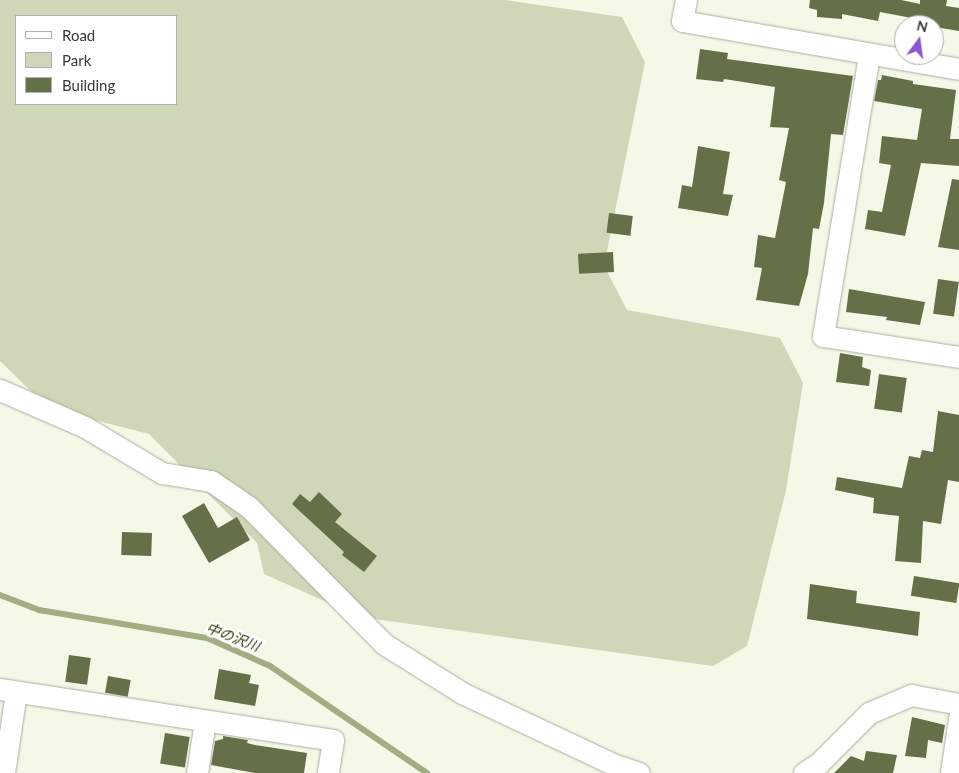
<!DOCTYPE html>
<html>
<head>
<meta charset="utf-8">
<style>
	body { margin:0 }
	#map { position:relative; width:959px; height:773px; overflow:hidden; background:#f3f8e7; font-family:Lato,"Noto Sans JP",sans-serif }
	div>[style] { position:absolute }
	.green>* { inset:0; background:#ced7b8 }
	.stream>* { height:6px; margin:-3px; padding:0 3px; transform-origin:3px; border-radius:3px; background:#a1ae84 }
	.building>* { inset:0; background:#647048; transform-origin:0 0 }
	.roads { filter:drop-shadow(0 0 1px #a9ae9e) drop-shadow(0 0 1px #a9ae9e) }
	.minor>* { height:21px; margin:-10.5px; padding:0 10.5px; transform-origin:10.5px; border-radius:10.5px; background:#fff }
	span { translate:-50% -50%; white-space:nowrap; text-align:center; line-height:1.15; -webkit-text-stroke:5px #fff; paint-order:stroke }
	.water-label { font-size:14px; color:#283300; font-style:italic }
	.legend { position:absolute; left:15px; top:15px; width:162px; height:90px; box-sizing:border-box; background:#fff; border:1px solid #afb0ad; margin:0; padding:6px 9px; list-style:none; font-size:15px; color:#383a33 }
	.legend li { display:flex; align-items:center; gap:10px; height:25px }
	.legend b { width:25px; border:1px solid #afb0ad }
	.north { position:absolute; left:894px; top:15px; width:50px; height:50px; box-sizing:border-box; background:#fff; border:1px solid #afb0ad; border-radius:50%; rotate:14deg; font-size:14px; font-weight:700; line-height:20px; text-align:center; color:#383a33 }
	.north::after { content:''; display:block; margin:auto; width:18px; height:22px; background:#8c56ce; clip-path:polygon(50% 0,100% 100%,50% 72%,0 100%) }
</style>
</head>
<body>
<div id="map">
	<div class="green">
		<div style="clip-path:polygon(evenodd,0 0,505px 0,622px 17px,645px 62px,604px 266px,627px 310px,780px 338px,803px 383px,786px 490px,747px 646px,713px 666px,360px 617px,264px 574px,257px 543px,149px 434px,48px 408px,0 361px,0 0,16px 16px,176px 16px,176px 104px,16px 104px,16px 16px)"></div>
	</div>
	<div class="stream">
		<div style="left:0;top:595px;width:42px;rotate:21deg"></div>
		<div style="left:39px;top:610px;width:170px;rotate:9.5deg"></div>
		<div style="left:207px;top:638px;width:69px;rotate:24deg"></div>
		<div style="left:270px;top:666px;width:190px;rotate:34.3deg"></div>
	</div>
	<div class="building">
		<div style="clip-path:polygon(810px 0,901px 0,920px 4px,920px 0,947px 0,946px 6px,959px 8px,959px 31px,917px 24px,917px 19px,880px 12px,878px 21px,842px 14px,842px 19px,817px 17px,817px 10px,809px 8px)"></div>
		<div style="clip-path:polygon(700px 49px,728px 53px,727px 59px,853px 76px,843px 135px,831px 134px,824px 203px,819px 229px,813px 228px,808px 274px,799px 306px,756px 300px,762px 268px,754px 267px,758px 235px,775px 238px,786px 182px,779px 180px,789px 128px,770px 127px,775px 87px,724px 79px,723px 82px,696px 79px)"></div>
		<div style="clip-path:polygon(882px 75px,913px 81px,913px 84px,956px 90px,950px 139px,959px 139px,959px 166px,921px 163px,905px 236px,865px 229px,868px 210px,882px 212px,891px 165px,879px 163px,882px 136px,917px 140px,922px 109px,874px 101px,878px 80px,881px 80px)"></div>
		<div style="clip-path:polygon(698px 146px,730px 152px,723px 194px,733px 195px,728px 216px,678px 208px,682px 185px,692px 187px)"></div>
		<div style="clip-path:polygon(952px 179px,959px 180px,959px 250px,938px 247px)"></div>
		<div style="left:609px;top:213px;width:24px;height:20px;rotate:7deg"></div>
		<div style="left:613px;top:252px;width:20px;height:35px;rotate:87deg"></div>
		<div style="left:938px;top:279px;width:21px;height:35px;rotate:8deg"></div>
		<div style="clip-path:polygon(849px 289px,925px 302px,920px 325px,886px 320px,887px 317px,846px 312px)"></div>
		<div style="clip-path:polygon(840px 353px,863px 357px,862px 367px,871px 370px,869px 386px,836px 382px)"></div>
		<div style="left:879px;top:374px;width:28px;height:35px;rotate:8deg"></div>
		<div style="clip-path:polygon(938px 411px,959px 415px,959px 482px,948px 480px,941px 524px,923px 521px,921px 563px,895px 561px,899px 516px,873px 513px,874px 498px,835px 490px,837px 477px,902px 488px,909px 456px,920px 458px,922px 450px,933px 452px)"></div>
		<div style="clip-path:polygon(319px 492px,342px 514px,335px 522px,377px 556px,364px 572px,342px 555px,344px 552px,292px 504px,300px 494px,310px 502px)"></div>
		<div style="clip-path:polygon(204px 503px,218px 528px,237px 517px,250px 540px,209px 563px,182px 516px)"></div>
		<div style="left:122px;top:532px;width:30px;height:23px;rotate:2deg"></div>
		<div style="left:914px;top:576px;width:46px;height:20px;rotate:9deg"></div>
		<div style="clip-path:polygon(810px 584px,857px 591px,856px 603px,920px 612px,918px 636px,807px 619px)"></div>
		<div style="left:69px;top:655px;width:22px;height:27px;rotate:8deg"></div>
		<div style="clip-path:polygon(219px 669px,251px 675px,249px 683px,259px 685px,255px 706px,214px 699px)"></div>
		<div style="left:108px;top:676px;width:23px;height:17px;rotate:10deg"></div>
		<div style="clip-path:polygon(912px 717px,945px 725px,942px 743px,928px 740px,926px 758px,905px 756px)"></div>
		<div style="left:165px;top:733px;width:25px;height:31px;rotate:9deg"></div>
		<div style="clip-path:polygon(223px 736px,248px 740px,247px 743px,255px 745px,307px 753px,304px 773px,255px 773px,211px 765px,215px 741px,223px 739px)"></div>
		<div style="clip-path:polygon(866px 751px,897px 755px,893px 773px,834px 773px,851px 756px,864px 761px)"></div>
	</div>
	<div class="roads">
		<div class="minor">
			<div style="left:686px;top:0;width:21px;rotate:101deg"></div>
			<div style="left:682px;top:21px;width:281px;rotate:9.8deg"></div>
			<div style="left:869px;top:55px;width:285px;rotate:99.3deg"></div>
			<div style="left:823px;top:336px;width:138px;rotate:8.8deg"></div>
			<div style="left:0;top:390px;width:93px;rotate:23.5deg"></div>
			<div style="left:85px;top:427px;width:90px;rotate:30.9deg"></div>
			<div style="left:162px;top:473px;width:50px;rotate:9.3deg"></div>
			<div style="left:211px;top:481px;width:46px;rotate:34.4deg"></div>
			<div style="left:249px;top:507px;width:192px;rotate:45.4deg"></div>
			<div style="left:384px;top:644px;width:92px;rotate:32.1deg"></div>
			<div style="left:462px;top:693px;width:169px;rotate:25.2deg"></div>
			<div style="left:615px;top:765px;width:25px;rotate:18deg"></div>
			<div style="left:0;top:689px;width:337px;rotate:8.7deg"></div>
			<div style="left:333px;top:740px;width:33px;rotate:99deg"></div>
			<div style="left:4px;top:773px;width:82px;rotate:-81.6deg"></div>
			<div style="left:197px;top:773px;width:53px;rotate:-81.3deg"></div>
			<div style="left:804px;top:773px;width:18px;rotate:-34deg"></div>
			<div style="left:819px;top:763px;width:71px;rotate:-45deg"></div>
			<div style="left:869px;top:713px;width:46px;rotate:-23.2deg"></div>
			<div style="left:911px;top:695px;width:49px;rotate:10.6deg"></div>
			<div style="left:951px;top:773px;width:56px;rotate:-81.7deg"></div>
		</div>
	</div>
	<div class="water-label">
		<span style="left:233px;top:637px;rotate:21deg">中の沢川</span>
	</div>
	<ul class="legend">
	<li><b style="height:6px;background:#fff"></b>Road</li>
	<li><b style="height:14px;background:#ced7b8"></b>Park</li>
	<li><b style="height:14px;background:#647048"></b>Building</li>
	</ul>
	<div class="north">N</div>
</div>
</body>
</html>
